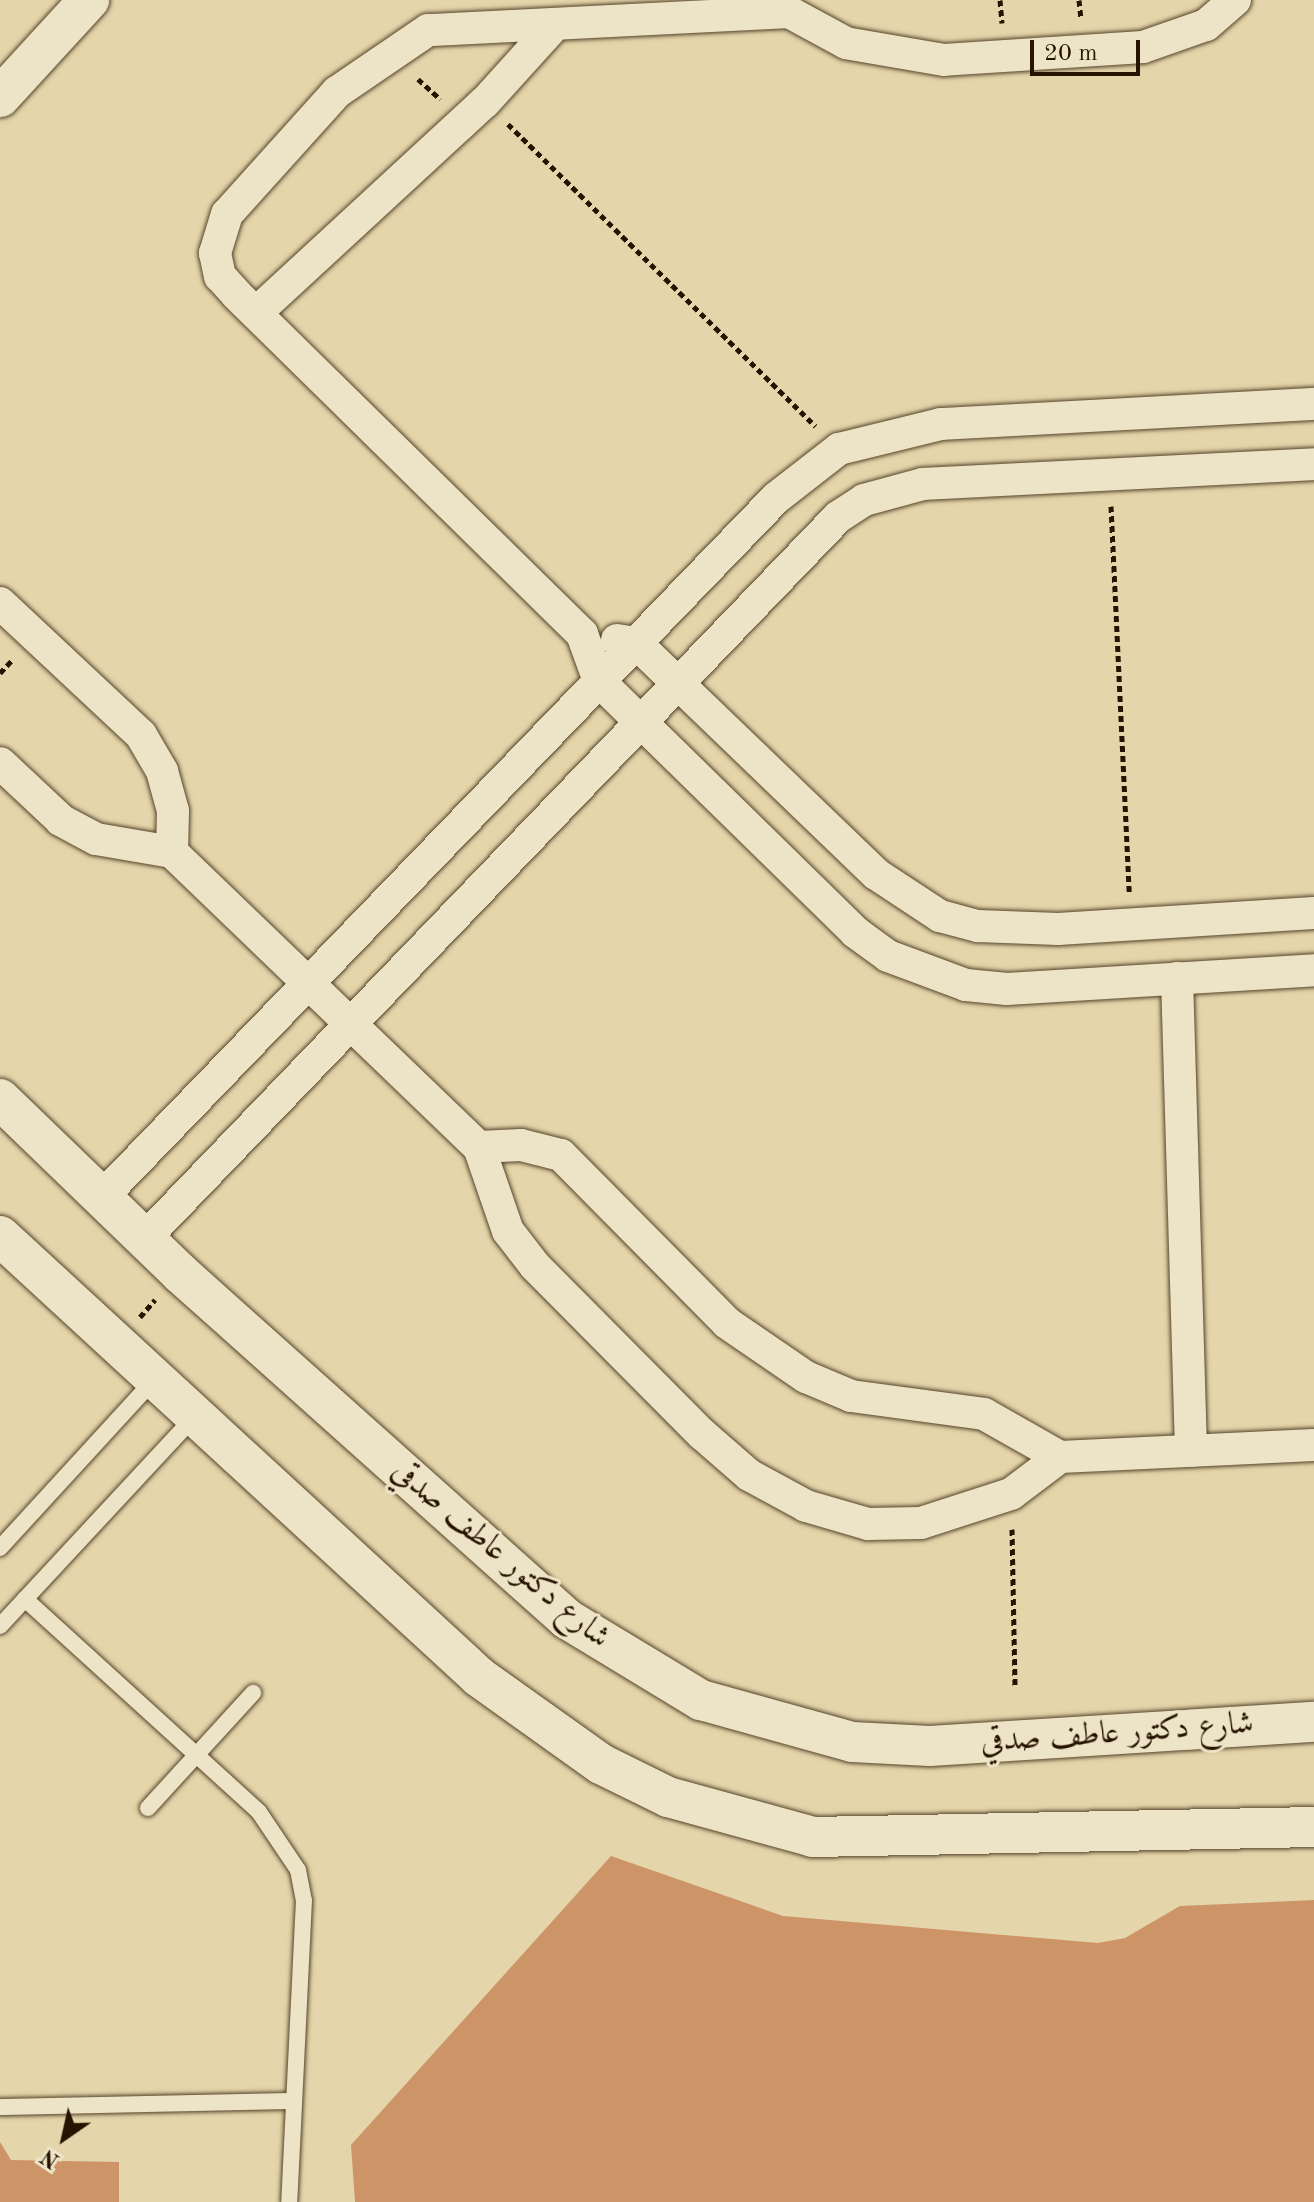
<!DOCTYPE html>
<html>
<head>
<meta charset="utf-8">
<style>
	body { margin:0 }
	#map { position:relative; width:1314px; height:2202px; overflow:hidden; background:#e4d5aa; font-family:"Old Standard TT",Amiri,serif }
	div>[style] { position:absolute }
	.building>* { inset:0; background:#cc9467 }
	.path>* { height:5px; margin-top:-2.5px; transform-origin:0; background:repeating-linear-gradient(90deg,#261300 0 6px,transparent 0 10px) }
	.roads { filter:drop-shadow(0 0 2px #56442a) drop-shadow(0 0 2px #56442a) }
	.service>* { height:16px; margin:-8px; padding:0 8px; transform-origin:8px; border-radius:8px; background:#ede4c8 }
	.minor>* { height:32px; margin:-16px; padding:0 16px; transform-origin:16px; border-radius:16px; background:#ede4c8 }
	.tertiary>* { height:40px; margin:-20px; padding:0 20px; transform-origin:20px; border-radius:20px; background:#ede4c8 }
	span { translate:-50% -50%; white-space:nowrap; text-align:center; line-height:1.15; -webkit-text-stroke:6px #ede4c8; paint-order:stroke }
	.street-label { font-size:32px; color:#261300 }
	.north { position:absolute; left:24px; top:2098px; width:80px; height:80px; -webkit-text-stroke:6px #ede4c8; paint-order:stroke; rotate:214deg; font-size:22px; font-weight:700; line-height:32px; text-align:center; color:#261300 }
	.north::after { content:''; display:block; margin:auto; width:28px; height:36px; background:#261300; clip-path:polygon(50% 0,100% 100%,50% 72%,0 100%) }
	.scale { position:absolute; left:1030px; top:40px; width:110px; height:36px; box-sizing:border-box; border:4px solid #261300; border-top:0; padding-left:10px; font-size:24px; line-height:28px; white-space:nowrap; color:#261300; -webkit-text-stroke:6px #ede4c8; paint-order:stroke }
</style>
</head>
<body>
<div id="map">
	<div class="building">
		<div style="clip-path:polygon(611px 1856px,783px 1916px,1098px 1943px,1125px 1938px,1180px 1906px,1314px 1900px,1314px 2202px,355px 2202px,351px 2145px)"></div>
		<div style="clip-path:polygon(0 2142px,11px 2160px,119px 2162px,119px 2202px,0 2202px)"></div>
	</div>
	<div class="path">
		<div style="left:1000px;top:0;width:23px;rotate:85deg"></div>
		<div style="left:1079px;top:0;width:18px;rotate:84deg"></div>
		<div style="left:418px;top:79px;width:30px;rotate:42deg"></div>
		<div style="left:508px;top:124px;width:431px;rotate:44.5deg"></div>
		<div style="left:1111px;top:506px;width:386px;rotate:87.3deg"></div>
		<div style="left:0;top:673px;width:19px;rotate:-47deg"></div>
		<div style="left:140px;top:1317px;width:23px;rotate:-49deg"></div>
		<div style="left:1012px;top:1529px;width:159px;rotate:88.9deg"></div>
	</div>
	<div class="roads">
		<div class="service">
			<div style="left:0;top:1548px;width:229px;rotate:-47.5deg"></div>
			<div style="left:25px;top:1599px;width:316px;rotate:42.3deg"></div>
			<div style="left:259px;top:1812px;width:70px;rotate:56.1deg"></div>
			<div style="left:298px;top:1870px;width:31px;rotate:79deg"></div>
			<div style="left:304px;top:1900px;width:302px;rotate:92.8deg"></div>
			<div style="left:0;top:1626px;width:287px;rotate:-47.1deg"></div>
			<div style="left:148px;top:1808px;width:156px;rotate:-47.6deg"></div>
			<div style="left:0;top:2107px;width:294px;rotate:-1.2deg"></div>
		</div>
		<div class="minor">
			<div style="left:1235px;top:0;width:38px;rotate:139deg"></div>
			<div style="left:1206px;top:25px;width:67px;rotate:160.8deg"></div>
			<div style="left:1143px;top:47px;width:199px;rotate:176.3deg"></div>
			<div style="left:944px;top:60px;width:99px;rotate:-170.2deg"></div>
			<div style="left:846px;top:43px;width:65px;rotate:-151.5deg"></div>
			<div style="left:789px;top:12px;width:361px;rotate:177.1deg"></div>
			<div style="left:428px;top:30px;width:110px;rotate:145.7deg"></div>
			<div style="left:337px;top:92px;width:164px;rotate:132deg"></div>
			<div style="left:227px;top:214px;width:41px;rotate:107.1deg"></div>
			<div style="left:215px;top:253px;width:24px;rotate:78deg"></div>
			<div style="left:220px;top:276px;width:25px;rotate:48deg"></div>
			<div style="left:237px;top:295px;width:484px;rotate:44.5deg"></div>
			<div style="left:582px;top:634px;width:50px;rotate:70.1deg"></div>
			<div style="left:599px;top:681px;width:359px;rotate:44.4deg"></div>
			<div style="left:855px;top:932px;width:41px;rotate:36deg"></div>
			<div style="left:888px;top:956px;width:83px;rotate:20.4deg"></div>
			<div style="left:966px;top:985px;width:41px;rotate:5.6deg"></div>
			<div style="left:1007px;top:989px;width:308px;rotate:-3.5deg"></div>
			<div style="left:256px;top:313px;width:311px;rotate:-42.7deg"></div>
			<div style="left:485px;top:102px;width:98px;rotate:-47.9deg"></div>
			<div style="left:0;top:603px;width:193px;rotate:43.1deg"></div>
			<div style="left:141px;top:735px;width:42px;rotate:59.7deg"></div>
			<div style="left:162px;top:771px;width:41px;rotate:74.6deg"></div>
			<div style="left:173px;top:811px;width:41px;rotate:91.4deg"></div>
			<div style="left:172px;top:852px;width:77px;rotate:-170.3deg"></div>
			<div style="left:96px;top:839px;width:40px;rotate:-152deg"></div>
			<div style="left:61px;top:820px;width:83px;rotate:-136.9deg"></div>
			<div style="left:617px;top:640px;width:19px;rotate:9deg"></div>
			<div style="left:636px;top:643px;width:333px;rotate:43.9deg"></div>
			<div style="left:876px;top:874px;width:77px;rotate:33.3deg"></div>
			<div style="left:940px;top:916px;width:39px;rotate:15deg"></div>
			<div style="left:978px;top:926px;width:80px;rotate:2.1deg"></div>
			<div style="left:1058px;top:929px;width:256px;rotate:-3.6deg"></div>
			<div style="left:172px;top:852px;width:426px;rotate:43.9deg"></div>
			<div style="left:479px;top:1147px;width:89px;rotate:71deg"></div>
			<div style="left:508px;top:1231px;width:44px;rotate:52.4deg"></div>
			<div style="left:535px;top:1266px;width:237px;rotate:45.2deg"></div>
			<div style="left:702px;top:1434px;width:62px;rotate:41.1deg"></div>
			<div style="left:749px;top:1475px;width:65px;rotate:28.5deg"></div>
			<div style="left:806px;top:1506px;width:65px;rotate:16.2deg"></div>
			<div style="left:868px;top:1524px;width:53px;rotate:-1.1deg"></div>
			<div style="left:921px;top:1523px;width:95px;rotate:-17.9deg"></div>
			<div style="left:1011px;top:1494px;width:61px;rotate:-37.1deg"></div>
			<div style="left:1060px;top:1457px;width:254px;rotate:-2.7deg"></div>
			<div style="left:1177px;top:978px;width:473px;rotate:88.3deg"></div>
			<div style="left:479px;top:1147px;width:42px;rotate:-2.7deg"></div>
			<div style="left:521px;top:1145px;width:41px;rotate:14deg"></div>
			<div style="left:561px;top:1155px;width:236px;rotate:45.3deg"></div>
			<div style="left:727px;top:1323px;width:96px;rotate:34.4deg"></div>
			<div style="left:806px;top:1377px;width:49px;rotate:22.9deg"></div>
			<div style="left:851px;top:1396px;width:134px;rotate:7.7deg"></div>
			<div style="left:984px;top:1414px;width:87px;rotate:29.5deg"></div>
			<div style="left:102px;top:1197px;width:971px;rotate:-46.04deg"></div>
			<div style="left:776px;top:498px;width:80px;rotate:-37.9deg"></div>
			<div style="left:839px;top:449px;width:105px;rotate:-13.8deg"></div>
			<div style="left:941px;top:424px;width:374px;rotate:-3.1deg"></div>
			<div style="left:145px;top:1238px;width:1000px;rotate:-46.13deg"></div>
			<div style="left:838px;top:517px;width:31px;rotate:-33deg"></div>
			<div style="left:864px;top:500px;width:61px;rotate:-15.2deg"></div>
			<div style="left:923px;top:484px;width:392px;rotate:-2.9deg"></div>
		</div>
		<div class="tertiary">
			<div style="left:0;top:97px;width:132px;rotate:-47.5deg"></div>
			<div style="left:0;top:1099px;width:250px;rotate:44deg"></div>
			<div style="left:180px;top:1273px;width:519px;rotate:41.8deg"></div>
			<div style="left:567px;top:1619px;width:157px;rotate:31.2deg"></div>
			<div style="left:701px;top:1700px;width:157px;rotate:15.5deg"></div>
			<div style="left:852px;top:1742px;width:78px;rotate:2.9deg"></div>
			<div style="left:930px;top:1746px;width:385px;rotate:-3.6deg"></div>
			<div style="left:0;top:1236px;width:651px;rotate:42.63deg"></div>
			<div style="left:479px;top:1677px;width:150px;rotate:35.5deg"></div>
			<div style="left:601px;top:1764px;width:75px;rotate:26.2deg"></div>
			<div style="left:668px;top:1797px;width:150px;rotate:15.4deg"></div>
			<div style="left:813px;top:1837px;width:501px;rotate:-1.14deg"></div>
		</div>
	</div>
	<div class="street-label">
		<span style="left:500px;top:1555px;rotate:40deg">شارع دكتور عاطف صدقي</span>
		<span style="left:1117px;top:1734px;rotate:-4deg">شارع دكتور عاطف صدقي</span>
	</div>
	<div class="north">N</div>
	<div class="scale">20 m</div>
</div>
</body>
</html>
